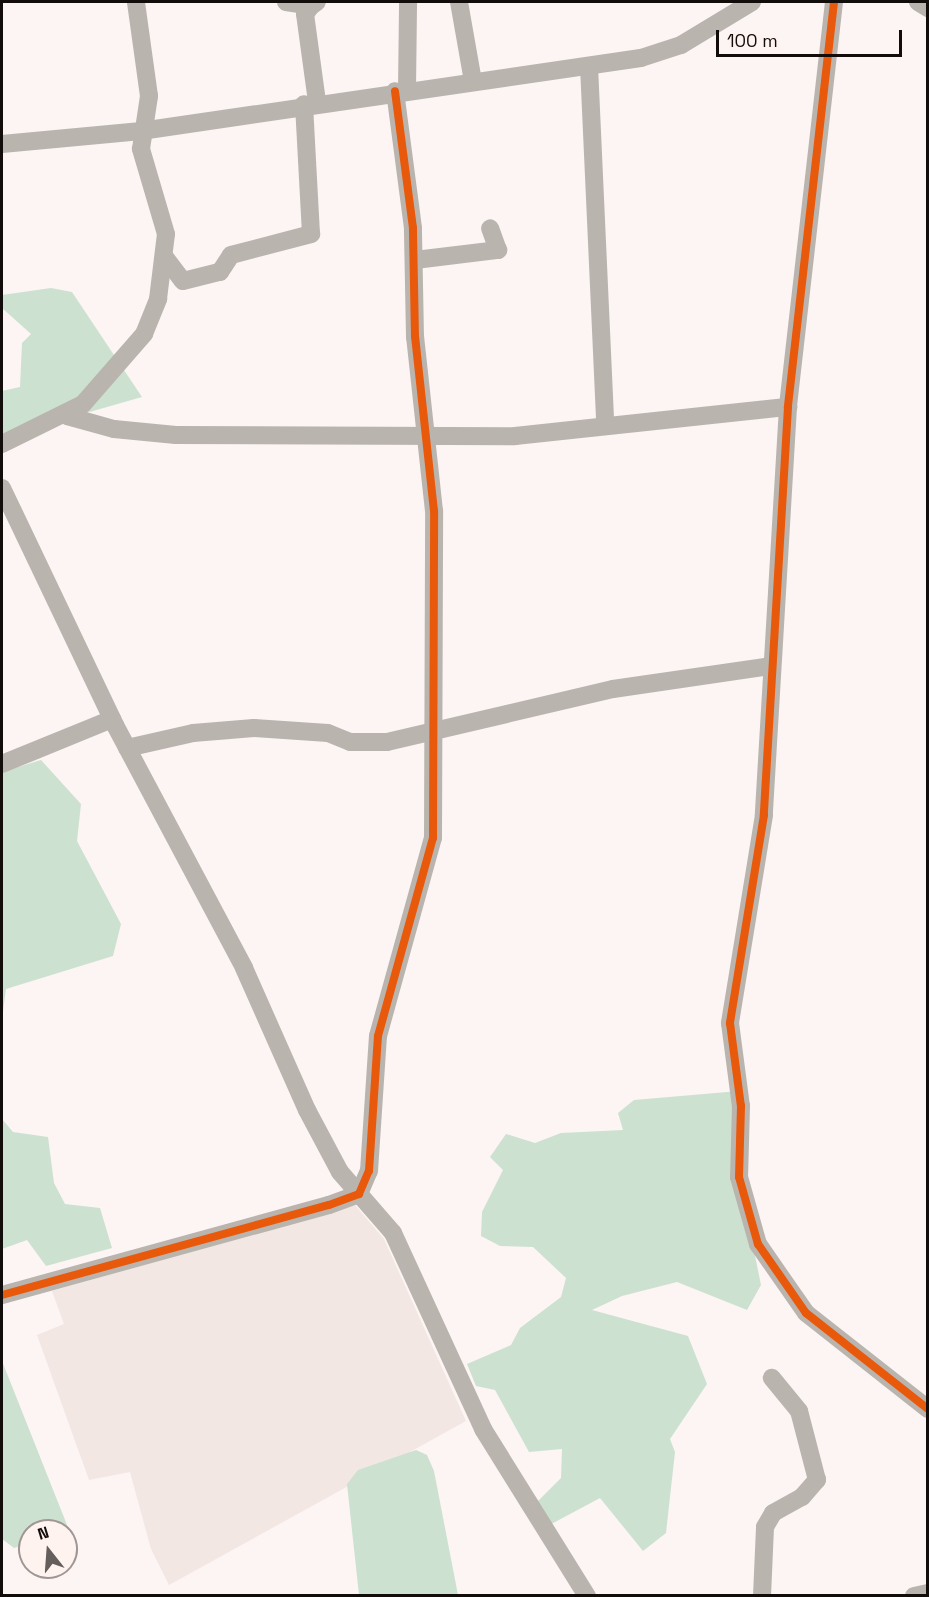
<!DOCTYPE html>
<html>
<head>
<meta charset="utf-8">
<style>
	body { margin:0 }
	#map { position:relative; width:929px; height:1597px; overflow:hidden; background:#fcf5f4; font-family:"Space Grotesk",sans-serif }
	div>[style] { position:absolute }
	.built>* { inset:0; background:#f2e7e3 }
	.green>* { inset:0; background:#cce1cf }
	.minor>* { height:18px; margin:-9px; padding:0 9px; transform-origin:9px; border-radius:9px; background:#bab4ae }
	.cycleway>* { height:8px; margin:-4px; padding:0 4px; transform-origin:4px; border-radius:4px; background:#e8590c }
	span { translate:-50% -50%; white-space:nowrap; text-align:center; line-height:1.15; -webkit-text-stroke:6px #fff3f0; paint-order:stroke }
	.frame { position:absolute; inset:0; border:3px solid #120c0a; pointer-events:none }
	.north { position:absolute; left:18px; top:1519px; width:60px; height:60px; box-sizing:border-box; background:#fff3f0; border:2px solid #a09794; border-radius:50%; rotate:343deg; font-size:16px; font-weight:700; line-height:24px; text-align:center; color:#120c0a }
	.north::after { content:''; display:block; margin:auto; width:21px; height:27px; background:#645e5c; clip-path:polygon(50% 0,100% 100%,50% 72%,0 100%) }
	.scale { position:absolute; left:716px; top:30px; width:186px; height:27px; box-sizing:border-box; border:3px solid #120c0a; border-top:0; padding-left:8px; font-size:18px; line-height:21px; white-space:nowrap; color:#120c0a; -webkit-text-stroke:4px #fff3f0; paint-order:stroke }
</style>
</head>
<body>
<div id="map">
	<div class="built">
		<div style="clip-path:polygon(355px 1205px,384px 1239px,466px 1421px,169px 1585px,151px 1549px,130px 1472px,89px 1480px,37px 1335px,64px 1324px,52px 1291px)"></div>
	</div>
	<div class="green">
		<div style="clip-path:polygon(51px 288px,72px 292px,142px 397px,2px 437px,2px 391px,20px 387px,22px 343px,31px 334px,2px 308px,2px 295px)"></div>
		<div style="clip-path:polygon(41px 760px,81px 804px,77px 841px,121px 924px,113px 956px,6px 989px,2px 1019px,2px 772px)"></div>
		<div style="clip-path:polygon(739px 1091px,739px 1177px,761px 1285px,747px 1310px,677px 1282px,622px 1296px,592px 1310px,688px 1336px,707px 1384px,670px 1439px,675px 1452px,666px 1533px,643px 1551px,600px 1498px,542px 1529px,530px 1509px,561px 1478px,562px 1449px,529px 1452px,495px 1390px,476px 1386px,467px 1364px,511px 1345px,520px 1328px,561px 1297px,566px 1278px,533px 1247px,500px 1246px,481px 1236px,482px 1212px,503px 1170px,490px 1157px,506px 1134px,535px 1143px,561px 1133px,623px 1130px,618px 1113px,634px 1100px)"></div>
		<div style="clip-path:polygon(2px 1119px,13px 1132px,48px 1137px,54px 1183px,65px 1204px,100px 1208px,112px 1248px,46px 1266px,27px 1240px,2px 1249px)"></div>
		<div style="clip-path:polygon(2px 1361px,69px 1530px,30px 1531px,30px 1543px,14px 1548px,2px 1539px)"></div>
		<div style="clip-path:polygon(416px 1450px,427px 1455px,434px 1471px,458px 1595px,359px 1595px,347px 1484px,358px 1470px)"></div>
	</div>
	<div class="minor">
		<div style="left:286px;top:2px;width:25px;rotate:9deg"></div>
		<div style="left:311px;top:6px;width:7px;rotate:-34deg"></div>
		<div style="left:459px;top:2px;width:80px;rotate:80deg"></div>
		<div style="left:834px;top:2px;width:408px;rotate:96.5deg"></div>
		<div style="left:788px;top:407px;width:409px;rotate:93.4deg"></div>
		<div style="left:764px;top:815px;width:211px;rotate:99.3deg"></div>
		<div style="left:730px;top:1023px;width:84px;rotate:82.5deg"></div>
		<div style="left:741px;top:1106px;width:71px;rotate:91.6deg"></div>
		<div style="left:739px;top:1177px;width:70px;rotate:74.2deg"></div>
		<div style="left:758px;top:1244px;width:84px;rotate:55.2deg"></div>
		<div style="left:806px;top:1313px;width:155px;rotate:38.2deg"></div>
		<div style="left:918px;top:2px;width:12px;rotate:31deg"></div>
		<div style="left:311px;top:6px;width:10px;rotate:127deg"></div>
		<div style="left:305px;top:14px;width:89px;rotate:82.2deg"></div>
		<div style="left:589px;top:66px;width:358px;rotate:87.4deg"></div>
		<div style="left:407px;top:89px;width:87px;rotate:-89.3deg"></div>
		<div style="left:2px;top:144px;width:140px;rotate:-5.3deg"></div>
		<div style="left:141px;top:131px;width:505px;rotate:-8.31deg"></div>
		<div style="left:641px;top:58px;width:42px;rotate:-18deg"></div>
		<div style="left:681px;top:45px;width:83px;rotate:-31.2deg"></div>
		<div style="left:164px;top:256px;width:31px;rotate:53deg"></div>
		<div style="left:183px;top:281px;width:38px;rotate:-14deg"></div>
		<div style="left:220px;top:272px;width:20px;rotate:-57deg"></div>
		<div style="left:231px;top:255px;width:83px;rotate:-14.7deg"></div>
		<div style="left:311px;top:234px;width:130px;rotate:-93.1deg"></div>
		<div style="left:415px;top:260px;width:84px;rotate:-6.9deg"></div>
		<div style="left:498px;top:250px;width:23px;rotate:-110deg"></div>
		<div style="left:67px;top:416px;width:49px;rotate:15.5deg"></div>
		<div style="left:114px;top:429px;width:62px;rotate:5.5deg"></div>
		<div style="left:176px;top:435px;width:339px;rotate:0.2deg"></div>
		<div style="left:515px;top:436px;width:275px;rotate:-6.1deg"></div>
		<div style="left:2px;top:444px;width:90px;rotate:-26.3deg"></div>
		<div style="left:83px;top:404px;width:93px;rotate:-48.9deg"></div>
		<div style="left:144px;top:334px;width:38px;rotate:-68deg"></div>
		<div style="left:158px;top:299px;width:65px;rotate:-83deg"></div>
		<div style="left:166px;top:234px;width:89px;rotate:-106.4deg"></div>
		<div style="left:141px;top:149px;width:54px;rotate:-81.4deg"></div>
		<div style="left:149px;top:96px;width:95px;rotate:-97.9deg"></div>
		<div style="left:2px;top:488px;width:263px;rotate:64.5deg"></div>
		<div style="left:115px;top:725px;width:275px;rotate:62deg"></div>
		<div style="left:244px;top:968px;width:155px;rotate:66.1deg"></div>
		<div style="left:307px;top:1110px;width:70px;rotate:62deg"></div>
		<div style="left:340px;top:1172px;width:81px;rotate:49deg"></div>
		<div style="left:393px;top:1233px;width:216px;rotate:65.3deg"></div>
		<div style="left:483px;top:1429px;width:197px;rotate:58.1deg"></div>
		<div style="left:127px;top:748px;width:68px;rotate:-12.8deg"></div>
		<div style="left:193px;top:733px;width:61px;rotate:-4.7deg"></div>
		<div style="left:254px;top:728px;width:74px;rotate:3.9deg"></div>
		<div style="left:328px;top:733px;width:24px;rotate:22deg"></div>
		<div style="left:350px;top:742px;width:37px"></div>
		<div style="left:387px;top:742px;width:232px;rotate:-13.2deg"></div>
		<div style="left:613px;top:689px;width:160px;rotate:-8.3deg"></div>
		<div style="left:2px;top:764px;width:119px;rotate:-22.2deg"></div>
		<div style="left:2px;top:1295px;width:339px;rotate:-15.4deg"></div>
		<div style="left:329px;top:1205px;width:32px;rotate:-20deg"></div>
		<div style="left:359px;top:1194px;width:25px;rotate:-67deg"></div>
		<div style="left:369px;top:1171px;width:135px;rotate:-86.2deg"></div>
		<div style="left:378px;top:1036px;width:205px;rotate:-74.5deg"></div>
		<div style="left:433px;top:838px;width:327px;rotate:-89.8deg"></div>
		<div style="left:434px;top:511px;width:175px;rotate:-96.2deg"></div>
		<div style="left:415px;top:337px;width:109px;rotate:-91.1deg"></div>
		<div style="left:413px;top:228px;width:138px;rotate:-97.5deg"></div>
		<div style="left:762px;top:1596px;width:69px;rotate:-87.5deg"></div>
		<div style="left:765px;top:1527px;width:16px;rotate:-60deg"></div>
		<div style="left:773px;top:1513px;width:33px;rotate:-29deg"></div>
		<div style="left:802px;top:1497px;width:23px;rotate:-49deg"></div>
		<div style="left:817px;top:1480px;width:71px;rotate:-104.6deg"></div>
		<div style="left:799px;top:1411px;width:43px;rotate:-129.3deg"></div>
		<div style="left:914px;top:1596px;width:14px;rotate:-12deg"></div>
	</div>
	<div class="cycleway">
		<div style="left:834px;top:2px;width:408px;rotate:96.5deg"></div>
		<div style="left:788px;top:407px;width:409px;rotate:93.4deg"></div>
		<div style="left:764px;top:815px;width:211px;rotate:99.3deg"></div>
		<div style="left:730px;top:1023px;width:84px;rotate:82.5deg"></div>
		<div style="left:741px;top:1106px;width:71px;rotate:91.6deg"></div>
		<div style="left:739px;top:1177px;width:70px;rotate:74.2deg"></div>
		<div style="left:758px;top:1244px;width:84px;rotate:55.2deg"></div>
		<div style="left:806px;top:1313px;width:155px;rotate:38.2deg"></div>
		<div style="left:2px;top:1295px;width:339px;rotate:-15.4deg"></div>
		<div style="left:329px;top:1205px;width:32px;rotate:-20deg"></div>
		<div style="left:359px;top:1194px;width:25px;rotate:-67deg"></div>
		<div style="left:369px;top:1171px;width:135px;rotate:-86.2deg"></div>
		<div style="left:378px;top:1036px;width:205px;rotate:-74.5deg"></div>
		<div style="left:433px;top:838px;width:327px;rotate:-89.8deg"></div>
		<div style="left:434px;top:511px;width:175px;rotate:-96.2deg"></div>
		<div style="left:415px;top:337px;width:109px;rotate:-91.1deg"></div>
		<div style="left:413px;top:228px;width:138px;rotate:-97.5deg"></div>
	</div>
	<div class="frame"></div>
	<div class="north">N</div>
	<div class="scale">100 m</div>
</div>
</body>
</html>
